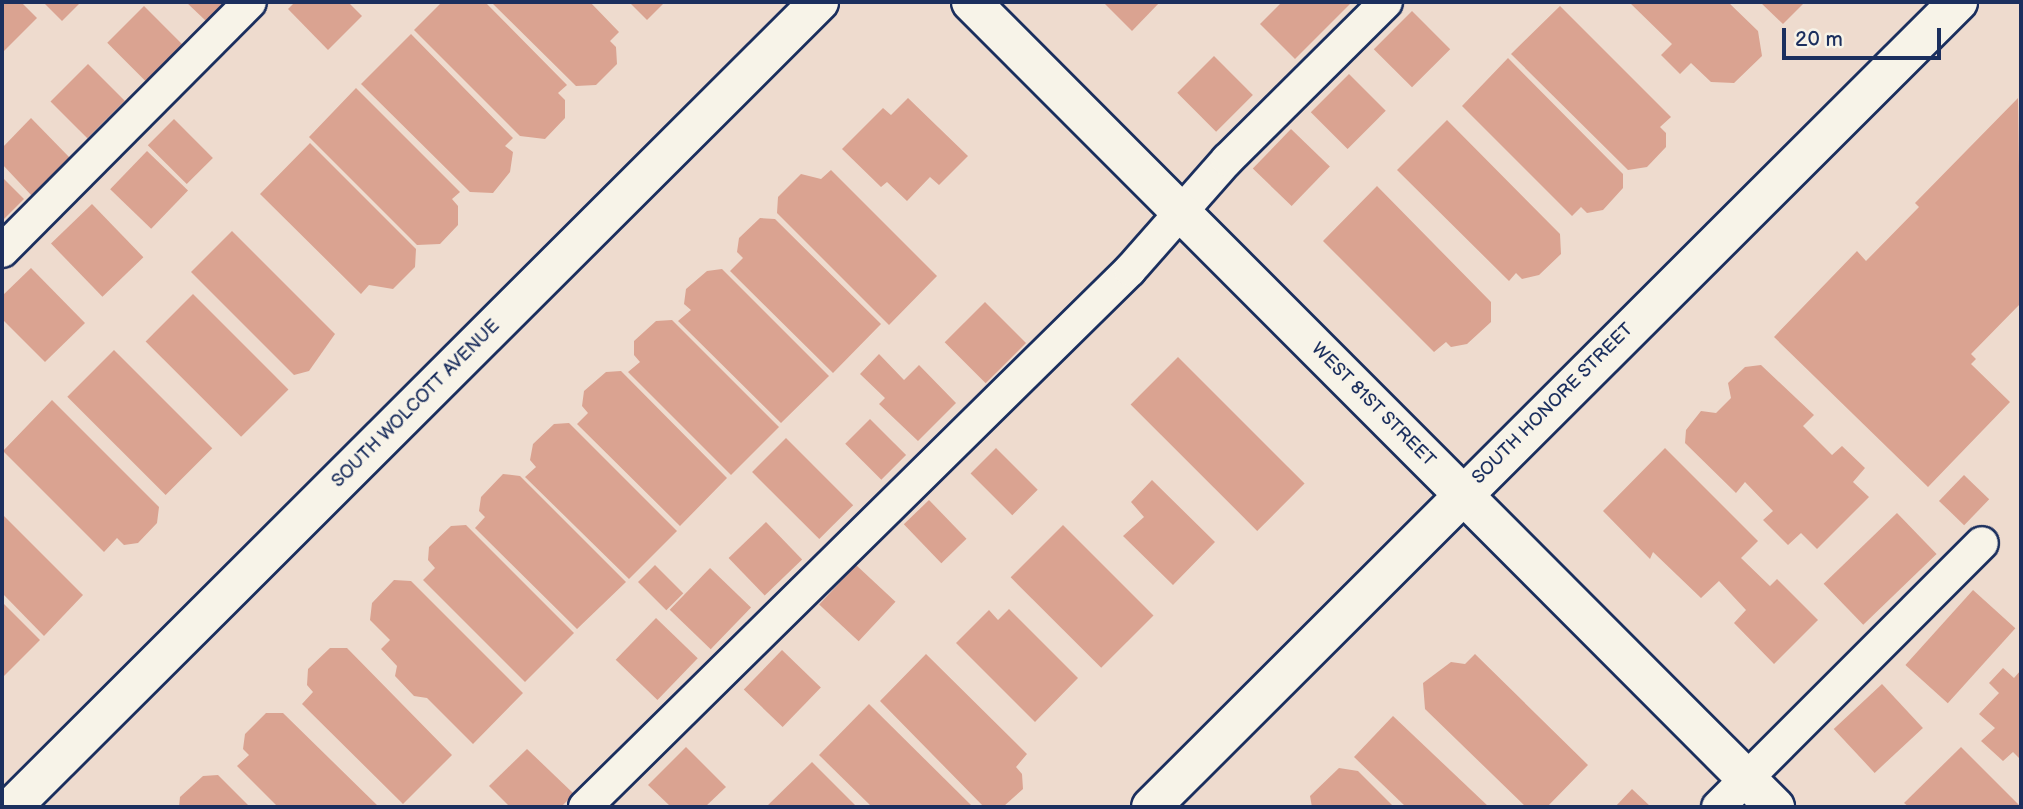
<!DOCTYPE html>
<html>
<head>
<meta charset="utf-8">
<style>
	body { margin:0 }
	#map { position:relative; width:2023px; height:809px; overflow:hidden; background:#eedbce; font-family:"Balsamiq Sans",sans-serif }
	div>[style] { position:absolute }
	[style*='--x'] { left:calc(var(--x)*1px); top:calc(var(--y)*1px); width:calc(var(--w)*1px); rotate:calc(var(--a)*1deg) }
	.building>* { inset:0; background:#daa391; transform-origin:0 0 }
	.roads { filter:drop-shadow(2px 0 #1b2f5e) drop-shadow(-2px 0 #1b2f5e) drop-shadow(0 2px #1b2f5e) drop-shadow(0 -2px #1b2f5e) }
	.lane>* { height:32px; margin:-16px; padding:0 16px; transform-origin:16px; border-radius:16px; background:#f7f3e8 }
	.street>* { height:38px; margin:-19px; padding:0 19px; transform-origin:19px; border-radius:19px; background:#f7f3e8 }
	span { translate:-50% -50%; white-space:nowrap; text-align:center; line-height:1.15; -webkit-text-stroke:6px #f7f3e8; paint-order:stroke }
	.street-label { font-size:18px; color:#1b2f5e }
	.frame { position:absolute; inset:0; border:4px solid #1b2f5e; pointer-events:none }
	.scale { position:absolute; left:1782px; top:28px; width:159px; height:32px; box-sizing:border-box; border:4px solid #1b2f5e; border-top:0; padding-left:9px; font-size:21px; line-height:24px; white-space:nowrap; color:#1b2f5e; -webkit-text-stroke:5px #f7f3e8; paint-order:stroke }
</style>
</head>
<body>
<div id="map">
	<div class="building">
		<i style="clip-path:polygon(2px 2px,21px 2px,37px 18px,2px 53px)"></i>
		<i style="clip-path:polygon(43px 2px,81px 2px,62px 21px)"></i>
		<i style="clip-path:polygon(186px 2px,225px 2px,206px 21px)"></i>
		<i style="clip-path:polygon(295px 2px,348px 2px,362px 16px,328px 50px,288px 9px)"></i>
		<i style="clip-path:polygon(442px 2px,485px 2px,567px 85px,558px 93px,565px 100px,565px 118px,545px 139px,520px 136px,414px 30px)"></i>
		<i style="clip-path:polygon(491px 2px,590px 2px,619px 32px,610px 41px,616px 47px,617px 64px,596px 85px,576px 86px)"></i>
		<i style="clip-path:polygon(629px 2px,665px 2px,647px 20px)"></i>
		<i style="clip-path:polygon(1103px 2px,1160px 2px,1132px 31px)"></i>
		<i style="clip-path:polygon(1282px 2px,1352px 2px,1295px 59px,1260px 24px)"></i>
		<i style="clip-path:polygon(1629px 2px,1728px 2px,1758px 31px,1762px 56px,1734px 83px,1711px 82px,1691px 63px,1680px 74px,1661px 55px,1672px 44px)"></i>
		<i style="clip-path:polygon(1760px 2px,1805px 2px,1783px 24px)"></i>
		<i style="left:144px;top:6px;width:54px;height:52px;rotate:45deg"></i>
		<i style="clip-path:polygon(1560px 6px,1671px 117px,1660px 127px,1666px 133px,1666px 147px,1647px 167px,1628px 170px,1511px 54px)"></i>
		<i style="left:1412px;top:11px;width:54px;height:54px;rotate:45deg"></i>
		<i style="clip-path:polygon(411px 34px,513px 138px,505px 146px,513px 152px,510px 172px,493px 193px,470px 192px,361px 84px)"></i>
		<i style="left:1214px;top:56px;width:55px;height:52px;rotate:45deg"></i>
		<i style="clip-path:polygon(1508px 58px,1623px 174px,1623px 188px,1603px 210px,1587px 213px,1581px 207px,1572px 216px,1462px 106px)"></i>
		<i style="left:88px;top:64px;width:52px;height:53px;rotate:45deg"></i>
		<i style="left:1349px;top:74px;width:52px;height:54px;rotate:45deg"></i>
		<i style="clip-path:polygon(356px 88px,460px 192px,452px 199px,458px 206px,458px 225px,440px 244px,417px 245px,309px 137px)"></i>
		<i style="clip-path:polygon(908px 98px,968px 156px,939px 185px,930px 177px,907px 201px,887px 182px,881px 187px,842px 149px,883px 108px,891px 115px)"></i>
		<i style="clip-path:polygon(2018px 98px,2021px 303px,1971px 354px,1976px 359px,1971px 364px,2010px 402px,1928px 487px,1774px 337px,1857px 251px,1866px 261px,1919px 207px,1915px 203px)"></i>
		<i style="clip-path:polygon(31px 118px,70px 158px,32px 196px,2px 164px,2px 148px)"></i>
		<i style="left:174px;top:119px;width:55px;height:37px;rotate:45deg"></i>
		<i style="clip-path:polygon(1447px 120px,1560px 234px,1561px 254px,1539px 275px,1522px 279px,1516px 273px,1509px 281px,1397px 170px)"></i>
		<i style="left:1291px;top:129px;width:54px;height:55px;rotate:44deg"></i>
		<i style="clip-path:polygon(310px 143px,416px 249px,415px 267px,393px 289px,369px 285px,361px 294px,260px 194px)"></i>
		<i style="left:147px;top:151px;width:57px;height:53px;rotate:44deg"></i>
		<i style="clip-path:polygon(831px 170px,937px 276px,889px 325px,777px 213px,778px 197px,801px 174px,821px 179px)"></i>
		<i style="clip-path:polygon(2px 177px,24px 199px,2px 221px)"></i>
		<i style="clip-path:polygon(1377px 186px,1491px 302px,1491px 322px,1467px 344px,1451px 347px,1446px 342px,1434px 352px,1323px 241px)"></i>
		<i style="left:92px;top:204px;width:74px;height:57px;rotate:46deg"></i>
		<i style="clip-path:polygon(760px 218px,775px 219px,881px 324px,833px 373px,730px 271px,743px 258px,737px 252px,739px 238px)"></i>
		<i style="clip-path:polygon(232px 231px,335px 334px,309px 371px,294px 375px,191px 272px)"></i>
		<i style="clip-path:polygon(31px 268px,85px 323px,45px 362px,2px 319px,2px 296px)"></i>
		<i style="clip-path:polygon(722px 269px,829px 376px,781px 423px,678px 321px,691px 310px,684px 304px,686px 289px,707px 271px)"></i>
		<i style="left:193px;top:294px;width:135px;height:67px;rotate:45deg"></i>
		<i style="left:985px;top:302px;width:58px;height:57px;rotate:45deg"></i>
		<i style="clip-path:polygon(672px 320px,779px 427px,731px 475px,628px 372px,640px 362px,634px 355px,634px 341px,656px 321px)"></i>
		<i style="left:114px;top:350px;width:139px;height:66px;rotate:45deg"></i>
		<i style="clip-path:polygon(879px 354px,904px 380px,919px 365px,956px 403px,918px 441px,879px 404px,885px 398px,860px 374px)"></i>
		<i style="left:1178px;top:357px;width:179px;height:67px;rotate:45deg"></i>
		<i style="clip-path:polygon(1761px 365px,1814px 415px,1803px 426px,1832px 455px,1842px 446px,1865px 468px,1853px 482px,1869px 497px,1817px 549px,1801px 533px,1788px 545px,1763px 520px,1773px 511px,1745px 482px,1736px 493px,1685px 443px,1686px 430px,1701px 411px,1716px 413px,1731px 398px,1728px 383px,1745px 367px)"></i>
		<i style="clip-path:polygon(621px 371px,727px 478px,680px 526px,577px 424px,588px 413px,582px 406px,584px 391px,606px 372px)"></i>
		<i style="clip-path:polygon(52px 400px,159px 507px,157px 523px,138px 543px,124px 545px,117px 538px,104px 552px,3px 451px)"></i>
		<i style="left:870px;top:419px;width:51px;height:35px;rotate:45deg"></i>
		<i style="clip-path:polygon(569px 423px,677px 531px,629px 579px,525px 477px,536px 467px,530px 460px,533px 444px,554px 424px)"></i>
		<i style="left:786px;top:438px;width:95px;height:48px;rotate:45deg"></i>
		<i style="left:996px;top:448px;width:59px;height:36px;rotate:45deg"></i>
		<i style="clip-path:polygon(1665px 448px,1758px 541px,1741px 558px,1770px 586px,1777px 579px,1818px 620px,1774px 664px,1734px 623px,1746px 610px,1719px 581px,1701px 598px,1653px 552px,1650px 559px,1603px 511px)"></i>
		<i style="clip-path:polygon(503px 474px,520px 476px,626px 582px,577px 629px,475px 528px,485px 517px,479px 511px,481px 497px)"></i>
		<i style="left:1964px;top:475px;width:35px;height:36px;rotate:44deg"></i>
		<i style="clip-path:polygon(1152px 480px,1215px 542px,1173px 585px,1123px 536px,1144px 517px,1131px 502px)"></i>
		<i style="left:929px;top:500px;width:54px;height:35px;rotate:46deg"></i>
		<i style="left:1897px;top:513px;width:57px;height:102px;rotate:46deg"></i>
		<i style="clip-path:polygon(2px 514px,83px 595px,44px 636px,2px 593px)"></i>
		<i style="left:766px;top:522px;width:52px;height:52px;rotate:46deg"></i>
		<i style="clip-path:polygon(466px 525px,574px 633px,525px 682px,423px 580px,435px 568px,428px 560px,429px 547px,451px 526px)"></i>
		<i style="left:1063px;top:525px;width:128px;height:74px;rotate:45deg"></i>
		<i style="left:655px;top:565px;width:40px;height:24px;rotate:45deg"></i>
		<i style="left:856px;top:565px;width:54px;height:54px;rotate:43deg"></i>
		<i style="left:710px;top:568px;width:57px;height:58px;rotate:44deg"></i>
		<i style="clip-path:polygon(394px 580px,411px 581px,523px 693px,473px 744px,427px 698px,414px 696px,395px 676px,397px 666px,381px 649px,390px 640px,370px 620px,372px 603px)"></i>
		<i style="left:1973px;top:590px;width:57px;height:101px;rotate:42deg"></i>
		<i style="clip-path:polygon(2px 602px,40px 640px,2px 678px)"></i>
		<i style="clip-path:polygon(1009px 609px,1078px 678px,1035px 722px,956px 643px,989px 610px,998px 620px)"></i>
		<i style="left:656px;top:618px;width:58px;height:58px;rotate:44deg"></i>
		<i style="clip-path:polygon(330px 648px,347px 648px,452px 755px,403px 804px,302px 704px,313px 692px,307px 685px,308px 669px)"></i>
		<i style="left:782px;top:650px;width:54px;height:55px;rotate:44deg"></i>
		<i style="clip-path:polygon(926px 654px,1027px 754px,1016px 767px,1022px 774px,1023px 789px,1004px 806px,984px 807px,880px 701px)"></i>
		<i style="clip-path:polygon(1475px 654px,1588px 765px,1547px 807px,1526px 807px,1425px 709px,1423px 683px,1451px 662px,1465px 664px)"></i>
		<i style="clip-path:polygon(2003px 668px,2014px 678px,2021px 670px,2021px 760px,2013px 752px,2003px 761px,1981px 741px,1995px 728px,1979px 714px,1999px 693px,1989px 683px)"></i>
		<i style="left:1882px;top:684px;width:60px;height:66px;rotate:47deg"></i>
		<i style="clip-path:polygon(869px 704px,973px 807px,872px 807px,819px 755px)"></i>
		<i style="clip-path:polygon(266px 713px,283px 713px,379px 807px,278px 807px,237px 766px,249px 755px,243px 749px,245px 734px)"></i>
		<i style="clip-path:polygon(1393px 716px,1489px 807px,1406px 807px,1354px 757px)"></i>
		<i style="clip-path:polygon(686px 747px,726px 787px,705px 807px,671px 807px,648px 785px)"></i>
		<i style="clip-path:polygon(1961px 747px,2021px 807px,1909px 807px,1904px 803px)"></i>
		<i style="clip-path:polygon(527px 749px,574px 794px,561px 807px,510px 807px,489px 786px)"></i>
		<i style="clip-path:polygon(812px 762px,857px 807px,766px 807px)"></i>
		<i style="clip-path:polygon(1339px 768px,1358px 771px,1394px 807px,1312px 807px,1310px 796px)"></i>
		<i style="clip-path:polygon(218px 775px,250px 807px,179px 807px,180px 797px,203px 776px)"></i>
		<i style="clip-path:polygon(1632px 789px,1651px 807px,1615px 807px)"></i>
	</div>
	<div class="roads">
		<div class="lane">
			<i style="--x:2;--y:251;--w:351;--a:-45.1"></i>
			<i style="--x:585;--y:807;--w:765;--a:-44.58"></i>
			<i style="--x:1130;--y:270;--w:147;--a:-48.6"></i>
			<i style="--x:1227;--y:160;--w:224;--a:-44.8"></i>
			<i style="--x:1718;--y:807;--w:373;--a:-45"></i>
		</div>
		<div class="street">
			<i style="--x:971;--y:2;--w:1138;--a:45.04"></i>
			<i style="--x:12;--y:807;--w:1140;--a:-44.93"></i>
			<i style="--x:1151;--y:807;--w:1140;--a:-44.93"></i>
		</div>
	</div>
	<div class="street-label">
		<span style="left:416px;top:404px;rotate:-45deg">SOUTH WOLCOTT AVENUE</span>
		<span style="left:1553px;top:404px;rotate:-45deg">SOUTH HONORE STREET</span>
		<span style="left:1373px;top:405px;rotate:45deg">WEST 81ST STREET</span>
	</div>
	<div class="frame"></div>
	<div class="scale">20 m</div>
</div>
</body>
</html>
